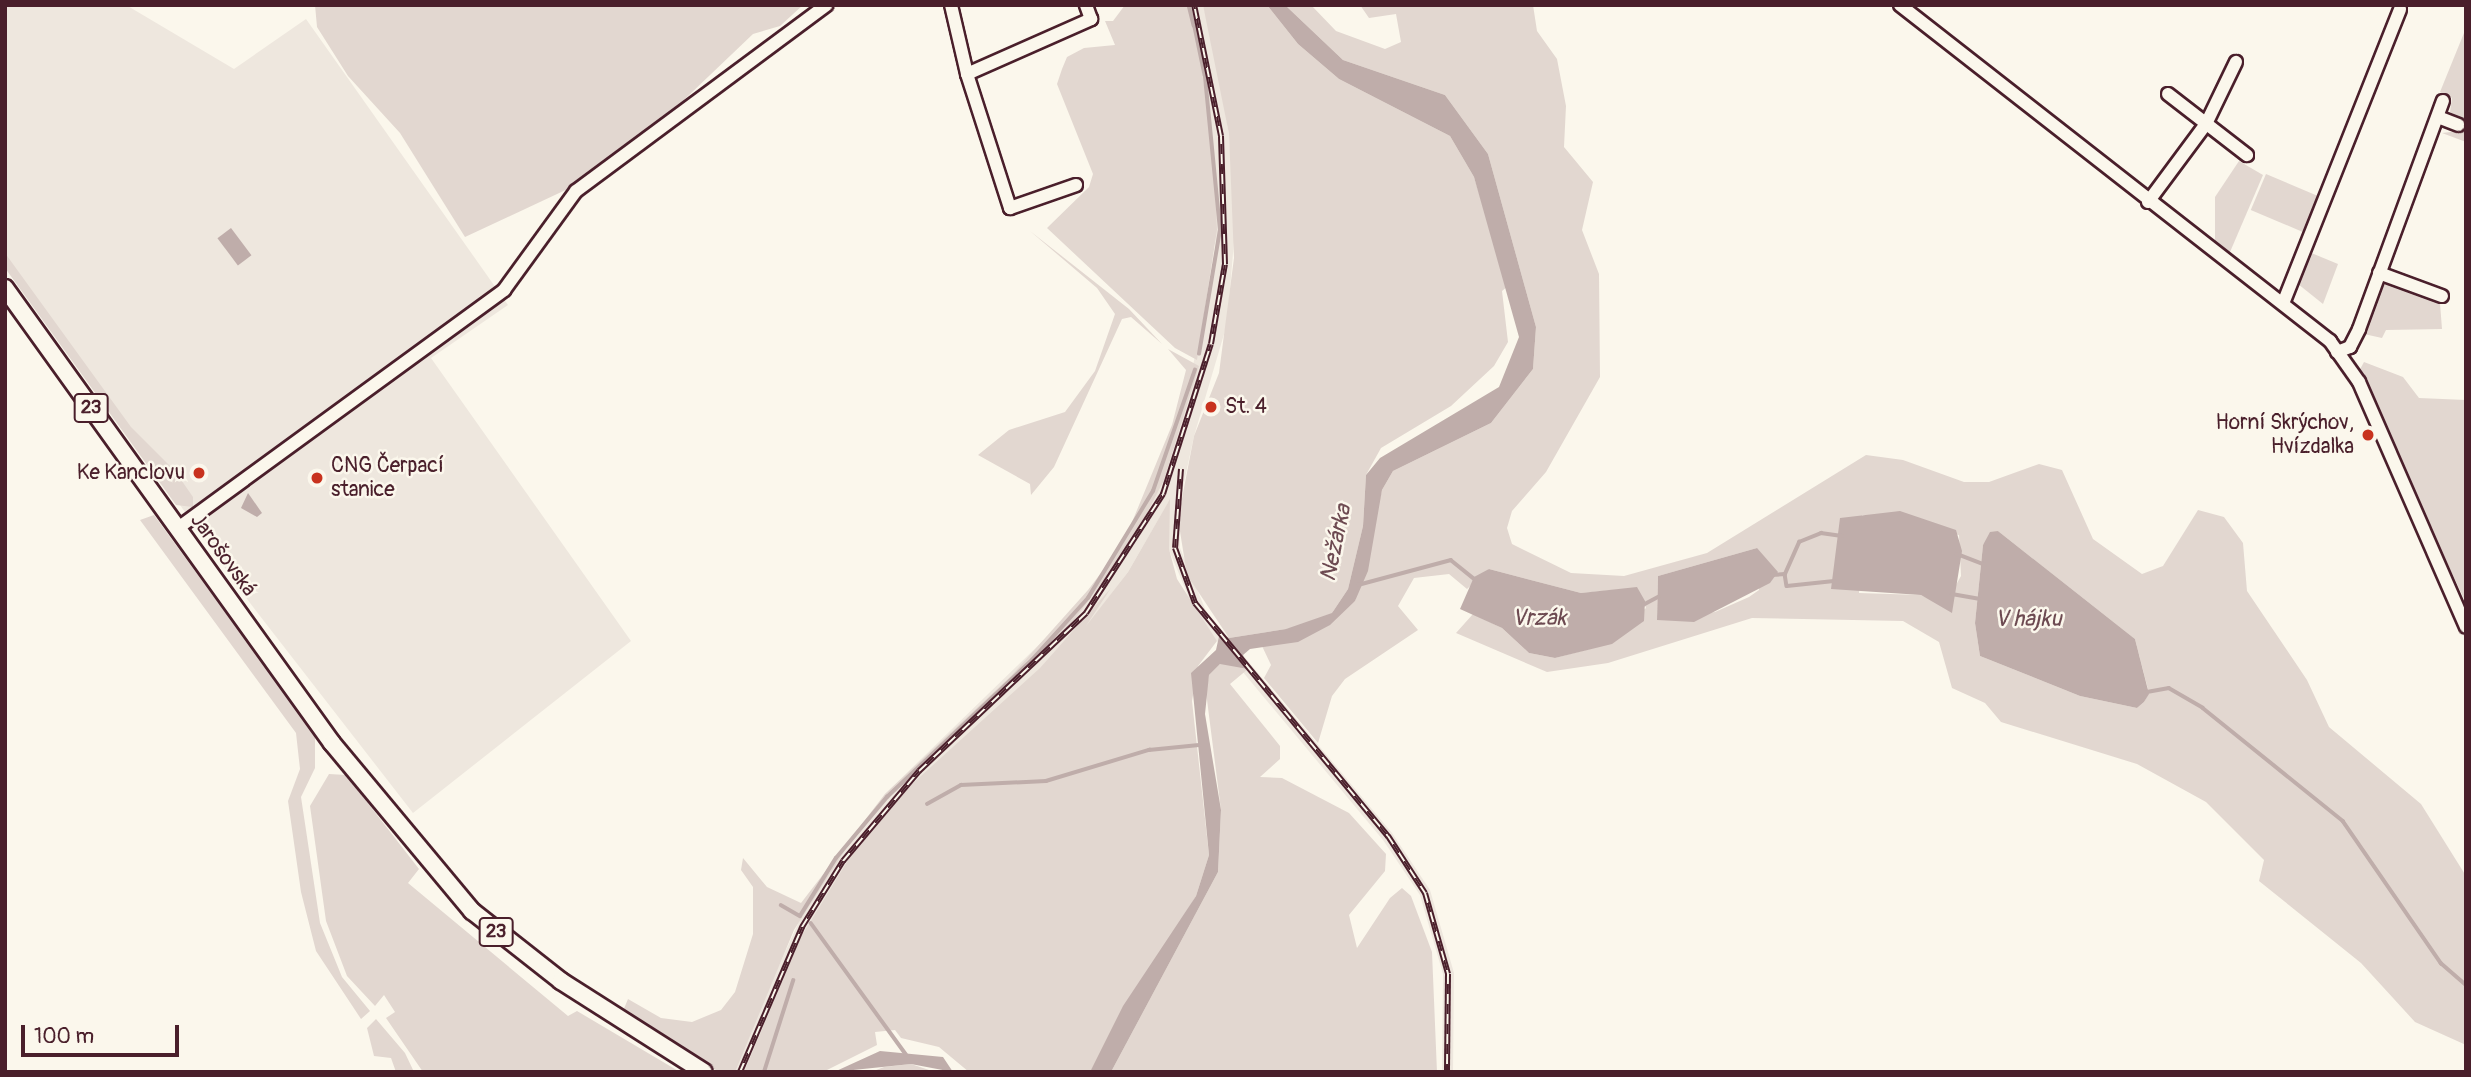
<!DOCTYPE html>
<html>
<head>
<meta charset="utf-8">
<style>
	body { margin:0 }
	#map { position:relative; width:2471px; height:1077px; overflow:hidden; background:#fbf7ec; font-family:Pangolin,sans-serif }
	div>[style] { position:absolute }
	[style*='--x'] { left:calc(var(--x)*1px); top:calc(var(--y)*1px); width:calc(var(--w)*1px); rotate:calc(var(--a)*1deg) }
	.built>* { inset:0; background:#eee7de }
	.green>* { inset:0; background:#e2d7d0; transform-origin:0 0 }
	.water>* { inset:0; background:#bfadaa; transform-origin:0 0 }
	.stream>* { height:3.5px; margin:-1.75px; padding:0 1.75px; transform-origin:1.75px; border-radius:1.75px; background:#bfadaa }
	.roads { filter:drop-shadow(2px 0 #4a1f2b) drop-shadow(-2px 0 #4a1f2b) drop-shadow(0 2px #4a1f2b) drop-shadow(0 -2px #4a1f2b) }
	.minor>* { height:12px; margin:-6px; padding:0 6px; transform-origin:6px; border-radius:6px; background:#fbf7ec }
	.major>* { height:16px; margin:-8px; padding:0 8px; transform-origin:8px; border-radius:8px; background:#fbf7ec }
	.rail>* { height:6px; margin-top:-3px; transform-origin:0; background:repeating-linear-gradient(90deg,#fbf7ec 0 10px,#4a1f2b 0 20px); box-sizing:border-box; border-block:2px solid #4a1f2b }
	.dots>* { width:19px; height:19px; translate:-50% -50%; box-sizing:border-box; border:4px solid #fbf7ec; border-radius:50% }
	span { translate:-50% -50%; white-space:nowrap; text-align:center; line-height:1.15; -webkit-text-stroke:5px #fbf7ec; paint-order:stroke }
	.shield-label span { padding:2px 5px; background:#fbf7ec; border:2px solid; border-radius:5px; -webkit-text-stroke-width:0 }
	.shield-label { font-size:19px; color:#4a1f2b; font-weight:700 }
	.poi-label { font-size:21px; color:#4a1f2b }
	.left { translate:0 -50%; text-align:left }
	.right { translate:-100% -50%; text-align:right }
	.street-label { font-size:21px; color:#4a1f2b }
	.water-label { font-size:23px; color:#6d4a51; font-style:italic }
	.frame { position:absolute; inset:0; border:7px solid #4a1f2b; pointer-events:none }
	.scale { position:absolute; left:21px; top:1025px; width:158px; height:32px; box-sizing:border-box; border:4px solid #4a1f2b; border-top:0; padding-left:9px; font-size:21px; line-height:24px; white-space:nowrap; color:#4a1f2b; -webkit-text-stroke:5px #fbf7ec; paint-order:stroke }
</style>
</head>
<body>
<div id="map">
	<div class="built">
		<i style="clip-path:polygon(5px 5px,126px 5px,234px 69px,306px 19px,508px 305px,431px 358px,631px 641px,413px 813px,250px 603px,5px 260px)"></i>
		<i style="clip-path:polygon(1185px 5px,1203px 5px,1214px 47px,1229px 134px,1235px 230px,1227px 324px,1194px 436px,1180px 501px,1180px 548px,1206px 611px,1392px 833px,1430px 890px,1454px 973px,1453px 1072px,1442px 1072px,1443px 974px,1420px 895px,1383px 840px,1197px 617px,1169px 550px,1168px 503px,1128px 572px,749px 1072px,730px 1072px,814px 889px,885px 794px,1086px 599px,1138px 524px,1184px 405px,1216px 263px,1213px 144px)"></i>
	</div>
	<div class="green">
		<i style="clip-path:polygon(315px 5px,803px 5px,780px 26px,753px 34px,666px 117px,572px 187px,465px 237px,400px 133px,348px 76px,317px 27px)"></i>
		<i style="clip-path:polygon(1125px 5px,1189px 5px,1195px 27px,1213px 144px,1217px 230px,1197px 360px,1175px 348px,1047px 228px,1089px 187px,1093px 174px,1057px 84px,1062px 69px,1067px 57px,1084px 48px,1115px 45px,1105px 21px,1113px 21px)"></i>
		<i style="clip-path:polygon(1203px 5px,1267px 5px,1298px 44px,1339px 79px,1450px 136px,1474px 177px,1508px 286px,1502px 291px,1508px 342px,1494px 366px,1451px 406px,1381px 448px,1366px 475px,1363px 526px,1348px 589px,1332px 613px,1306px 626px,1229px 638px,1187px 575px,1178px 519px,1194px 436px,1219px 373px,1234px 258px,1229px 134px)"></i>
		<i style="clip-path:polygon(evenodd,1285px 5px,1311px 5px,1336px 31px,1385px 49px,1401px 42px,1396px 14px,1369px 18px,1360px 5px,1533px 5px,1537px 31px,1557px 59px,1566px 106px,1564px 147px,1593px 182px,1582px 230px,1599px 274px,1600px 377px,1546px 472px,1512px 511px,1507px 528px,1512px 544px,1571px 573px,1624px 576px,1707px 553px,1866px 455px,1903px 460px,1964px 482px,1989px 482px,2039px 464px,2062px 470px,2093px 539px,2142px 574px,2163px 566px,2198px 510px,2224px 517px,2243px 543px,2247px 591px,2307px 680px,2329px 727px,2421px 804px,2466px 876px,2466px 1045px,2415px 1022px,2361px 963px,2259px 881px,2264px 860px,2206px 802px,2137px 764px,2001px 722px,1985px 703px,1952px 688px,1939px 642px,1903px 621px,1752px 618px,1608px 663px,1547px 672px,1456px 633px,1473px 614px,1502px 628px,1529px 653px,1555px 658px,1597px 647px,1646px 608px,1637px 588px,1581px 593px,1489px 569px,1467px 589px,1449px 574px,1414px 578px,1398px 606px,1418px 630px,1345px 679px,1332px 696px,1318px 743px,1264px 678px,1271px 665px,1262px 646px,1355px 601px,1382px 490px,1393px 471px,1491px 423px,1533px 369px,1536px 327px,1488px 154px,1445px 95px,1343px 60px,1285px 5px,1862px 515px,1959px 535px,1961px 576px,1944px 606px,1921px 595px,1859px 593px,1862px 515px,1285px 5px,1998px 531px,2135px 639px,2149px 693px,2144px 702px,2137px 708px,2080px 696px,1980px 656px,1975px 623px,1983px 545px,1998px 531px,1285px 5px,1757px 548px,1759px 590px,1749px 597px,1715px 612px,1657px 620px,1658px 576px,1757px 548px)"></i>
		<i style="clip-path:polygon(2466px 28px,2466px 142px,2442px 133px,2459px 131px,2463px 120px,2450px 112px,2452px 98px,2440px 92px)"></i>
		<i style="clip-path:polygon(2239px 161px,2263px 175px,2230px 252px,2215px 241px,2215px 197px)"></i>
		<i style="left:2266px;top:174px;width:59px;height:39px;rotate:23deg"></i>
		<i style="clip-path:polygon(1030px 231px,1129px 309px,1162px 344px,1131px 317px,1122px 319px,1054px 467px,1031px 495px,1030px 484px,978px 455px,1009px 430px,1065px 412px,1095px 371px,1115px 314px,1097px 288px)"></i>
		<i style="clip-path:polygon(2309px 252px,2338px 264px,2323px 304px,2298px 284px)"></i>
		<i style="clip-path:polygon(5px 253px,131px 427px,175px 471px,193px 497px,193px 507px,176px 505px,5px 268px)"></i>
		<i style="clip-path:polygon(2388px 283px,2440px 303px,2442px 329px,2386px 330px,2382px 338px,2364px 334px,2380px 287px)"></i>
		<i style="clip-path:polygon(1168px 349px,1199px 366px,1164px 480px,1132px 542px,1071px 624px,914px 769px,847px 847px,794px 930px,735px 1072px,719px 1072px,623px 1011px,628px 999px,661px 1018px,692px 1022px,721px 1010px,735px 992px,753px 934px,753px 887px,741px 870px,743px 858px,767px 887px,801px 903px,885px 794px,1012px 675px,1088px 590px,1123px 544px,1172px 425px,1186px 370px)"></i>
		<i style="clip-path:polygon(2364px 362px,2403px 377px,2419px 398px,2466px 400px,2466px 603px,2358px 373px)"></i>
		<i style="clip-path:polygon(1170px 499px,1169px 549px,1177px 579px,1217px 641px,1198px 666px,1192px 701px,1209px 855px,1196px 896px,1090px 1072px,969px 1072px,939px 1047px,901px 1038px,895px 1030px,875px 1032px,877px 1045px,823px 1072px,744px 1072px,801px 937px,853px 852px,911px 785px,1040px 668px,1111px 588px,1086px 626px,1128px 572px)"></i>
		<i style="clip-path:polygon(154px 515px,315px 735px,315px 768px,301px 797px,320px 923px,342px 977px,370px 1011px,361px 1019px,316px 951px,301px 892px,288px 801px,300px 769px,296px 733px,140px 520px)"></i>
		<i style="clip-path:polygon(1232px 663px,1248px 669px,1230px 684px,1280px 746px,1280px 759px,1260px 777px,1282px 778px,1349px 813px,1386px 854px,1385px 871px,1349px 915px,1357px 948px,1390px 898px,1402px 888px,1411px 896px,1432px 952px,1437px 1072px,1111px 1072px,1218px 872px,1221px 810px,1206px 692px,1209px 675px,1220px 664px)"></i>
		<i style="clip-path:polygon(329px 774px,346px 775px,419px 869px,408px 883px,568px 1016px,577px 1011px,680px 1072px,423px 1072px,386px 1018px,395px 1012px,384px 995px,375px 1006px,347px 976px,326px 921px,310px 806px)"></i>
		<i style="clip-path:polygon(376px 1019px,405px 1053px,414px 1072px,396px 1072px,391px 1058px,374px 1056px,367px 1028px)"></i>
		<i style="clip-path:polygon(911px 1064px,935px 1072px,871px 1072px,884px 1067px)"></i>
	</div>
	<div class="water">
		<i style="clip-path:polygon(1267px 5px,1285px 5px,1343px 60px,1445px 95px,1488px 154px,1536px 327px,1533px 369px,1491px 423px,1393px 471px,1382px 490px,1368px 571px,1355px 601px,1330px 625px,1298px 642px,1250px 649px,1243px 655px,1248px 669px,1220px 664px,1209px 675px,1205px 714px,1221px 810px,1218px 872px,1111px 1072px,1090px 1072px,1123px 1006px,1196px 896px,1209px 855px,1191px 673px,1216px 650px,1220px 632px,1229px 638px,1286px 629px,1332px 613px,1348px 589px,1363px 526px,1366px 475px,1380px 458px,1499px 387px,1519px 337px,1474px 177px,1450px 136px,1339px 79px,1298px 44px)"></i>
		<i style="left:231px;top:228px;width:34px;height:17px;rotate:53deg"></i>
		<i style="clip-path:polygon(248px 493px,262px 513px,257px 517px,241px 508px)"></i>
		<i style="clip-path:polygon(1900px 511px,1956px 530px,1962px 551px,1952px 613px,1921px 595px,1831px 589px,1840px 518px)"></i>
		<i style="clip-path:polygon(1998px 531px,2135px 639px,2149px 694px,2144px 702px,2137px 708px,2080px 696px,1980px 656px,1975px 623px,1983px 545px,1990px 532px)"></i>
		<i style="clip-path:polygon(1757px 548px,1778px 572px,1770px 583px,1694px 622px,1657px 620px,1658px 576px)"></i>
		<i style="clip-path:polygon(1489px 569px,1581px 593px,1637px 587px,1645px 601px,1644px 621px,1612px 644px,1555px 658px,1529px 653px,1502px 628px,1460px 609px,1474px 577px)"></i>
		<i style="clip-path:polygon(880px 1051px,943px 1057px,953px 1072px,911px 1064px,834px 1072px)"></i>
	</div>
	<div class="stream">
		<i style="--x:1189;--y:5;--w:21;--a:76"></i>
		<i style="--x:1195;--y:27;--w:49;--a:78.2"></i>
		<i style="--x:1199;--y:354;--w:126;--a:-80.4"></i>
		<i style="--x:1220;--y:230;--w:155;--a:-95.6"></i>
		<i style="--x:1957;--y:554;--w:30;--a:21"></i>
		<i style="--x:1785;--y:574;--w:35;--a:-66"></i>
		<i style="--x:1799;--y:542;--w:24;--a:-22"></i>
		<i style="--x:1821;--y:533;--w:21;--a:8"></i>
		<i style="--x:1772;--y:575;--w:13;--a:-4"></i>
		<i style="--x:1785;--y:574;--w:12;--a:81"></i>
		<i style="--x:1787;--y:586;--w:47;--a:-6.1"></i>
		<i style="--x:1358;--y:585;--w:96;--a:-15"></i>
		<i style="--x:1451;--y:560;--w:32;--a:39"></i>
		<i style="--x:1952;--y:594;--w:27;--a:10"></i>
		<i style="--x:1643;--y:605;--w:17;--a:-28"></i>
		<i style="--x:2147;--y:692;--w:22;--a:-10"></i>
		<i style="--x:2169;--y:688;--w:39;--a:30"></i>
		<i style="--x:2203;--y:708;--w:180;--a:38.9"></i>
		<i style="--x:2343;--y:821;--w:173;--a:55.4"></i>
		<i style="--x:2441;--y:963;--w:33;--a:41"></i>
		<i style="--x:927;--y:804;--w:39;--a:-29"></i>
		<i style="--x:961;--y:785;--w:85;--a:-2.7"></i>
		<i style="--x:1046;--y:781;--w:108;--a:-16.8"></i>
		<i style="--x:1149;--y:750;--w:50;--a:-5.7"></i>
		<i style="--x:781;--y:905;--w:22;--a:30"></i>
		<i style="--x:800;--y:916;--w:68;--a:-58.2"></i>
		<i style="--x:836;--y:858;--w:80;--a:-50.1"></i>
		<i style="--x:887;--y:797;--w:199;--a:-43.4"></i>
		<i style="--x:1032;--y:660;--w:84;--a:-47.9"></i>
		<i style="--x:1088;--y:598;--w:125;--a:-58.7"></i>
		<i style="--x:1153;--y:491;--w:128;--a:-70.9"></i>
		<i style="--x:811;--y:923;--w:162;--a:54.1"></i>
		<i style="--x:764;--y:1072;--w:96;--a:-72.3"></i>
	</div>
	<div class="roads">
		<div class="minor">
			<i style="--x:951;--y:5;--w:71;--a:76.9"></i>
			<i style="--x:967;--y:74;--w:136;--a:-23.9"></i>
			<i style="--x:1091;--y:19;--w:15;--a:-110"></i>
			<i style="--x:1900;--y:5;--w:546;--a:38"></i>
			<i style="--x:2330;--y:341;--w:50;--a:54.7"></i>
			<i style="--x:2359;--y:382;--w:267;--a:66.4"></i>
			<i style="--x:967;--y:74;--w:141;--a:72.2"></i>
			<i style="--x:1010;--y:208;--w:70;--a:-19.2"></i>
			<i style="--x:2168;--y:94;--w:100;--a:37.7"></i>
			<i style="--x:2438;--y:117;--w:22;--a:21"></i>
			<i style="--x:2148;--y:202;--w:97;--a:-53.4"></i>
			<i style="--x:2206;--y:124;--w:69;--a:-64.2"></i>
			<i style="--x:2379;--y:273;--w:67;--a:20.1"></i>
			<i style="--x:2284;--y:301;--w:314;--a:-68.3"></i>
			<i style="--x:2337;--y:352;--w:14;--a:-21"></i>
			<i style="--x:2350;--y:347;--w:20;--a:-63"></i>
			<i style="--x:2359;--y:329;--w:243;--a:-69.8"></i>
			<i style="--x:178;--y:528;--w:404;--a:-36.1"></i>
			<i style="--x:504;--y:290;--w:122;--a:-54"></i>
			<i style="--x:576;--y:191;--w:312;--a:-36.6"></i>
		</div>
		<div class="major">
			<i style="--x:5;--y:288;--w:560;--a:54.3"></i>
			<i style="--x:332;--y:743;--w:219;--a:50.2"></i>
			<i style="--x:472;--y:911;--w:113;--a:38.2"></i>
			<i style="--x:561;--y:981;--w:169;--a:32.5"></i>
		</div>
	</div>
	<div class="rail">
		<i style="--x:1181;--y:469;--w:79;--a:94.3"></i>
		<i style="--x:1175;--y:548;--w:59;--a:70"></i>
		<i style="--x:1195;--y:603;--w:303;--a:50.4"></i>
		<i style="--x:1388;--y:836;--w:68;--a:57"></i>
		<i style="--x:1425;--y:893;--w:84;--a:74.1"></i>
		<i style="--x:1448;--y:974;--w:98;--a:90.6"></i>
		<i style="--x:740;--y:1072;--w:158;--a:-66.8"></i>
		<i style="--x:802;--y:927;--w:78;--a:-58.2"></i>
		<i style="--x:843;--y:861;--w:118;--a:-49.8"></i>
		<i style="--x:919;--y:771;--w:230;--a:-43.4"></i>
		<i style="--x:1086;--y:613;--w:142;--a:-57.1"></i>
		<i style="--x:1163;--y:494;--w:157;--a:-72.3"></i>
		<i style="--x:1211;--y:344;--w:81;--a:-80.1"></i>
		<i style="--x:1225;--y:264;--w:128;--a:-91.8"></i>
		<i style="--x:1221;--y:136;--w:134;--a:-101.6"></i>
	</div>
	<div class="dots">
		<i style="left:1211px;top:407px;background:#c8321e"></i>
		<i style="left:2368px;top:435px;background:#c8321e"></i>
		<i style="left:199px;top:473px;background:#c8321e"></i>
		<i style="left:317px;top:478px;background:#c8321e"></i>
	</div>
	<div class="shield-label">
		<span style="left:91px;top:408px">23</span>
		<span style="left:496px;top:932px">23</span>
	</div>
	<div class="poi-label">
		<span class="left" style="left:1225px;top:407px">St. 4</span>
		<span class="right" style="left:2354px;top:435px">Horní Skrýchov,<br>Hvízdalka</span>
		<span class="left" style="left:331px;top:478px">CNG Čerpací<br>stanice</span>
		<span class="right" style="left:185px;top:473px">Ke Kanclovu</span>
	</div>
	<div class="street-label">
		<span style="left:223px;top:555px;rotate:54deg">Jarošovská</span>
	</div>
	<div class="water-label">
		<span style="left:1336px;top:543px;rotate:-78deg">Nežárka</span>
		<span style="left:1539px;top:618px">Vrzák</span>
		<span style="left:2028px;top:619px">V hájku</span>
	</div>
	<div class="frame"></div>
	<div class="scale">100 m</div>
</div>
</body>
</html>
